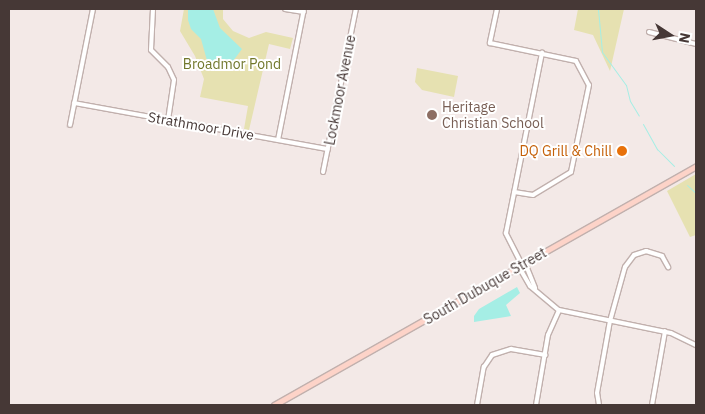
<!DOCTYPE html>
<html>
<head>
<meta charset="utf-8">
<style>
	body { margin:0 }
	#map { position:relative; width:705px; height:414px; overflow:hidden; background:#f3e9e7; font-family:"IBM Plex Sans",sans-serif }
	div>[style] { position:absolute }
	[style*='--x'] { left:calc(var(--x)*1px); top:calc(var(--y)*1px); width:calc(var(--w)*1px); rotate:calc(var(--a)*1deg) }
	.green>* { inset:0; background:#e6e1b1 }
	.water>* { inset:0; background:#a5eee5 }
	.stream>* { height:1px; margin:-0.5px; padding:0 0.5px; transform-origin:0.5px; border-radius:0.5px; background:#a5eee5 }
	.roads { filter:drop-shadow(1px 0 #c1b0ad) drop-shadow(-1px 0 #c1b0ad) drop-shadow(0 1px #c1b0ad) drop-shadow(0 -1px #c1b0ad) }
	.street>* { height:4px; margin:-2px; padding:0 2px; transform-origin:2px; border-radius:2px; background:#fff }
	.secondary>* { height:5px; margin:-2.5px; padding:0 2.5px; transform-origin:2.5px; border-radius:2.5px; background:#fdd3c8 }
	.dots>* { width:14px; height:14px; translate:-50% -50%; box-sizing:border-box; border:2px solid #fff; border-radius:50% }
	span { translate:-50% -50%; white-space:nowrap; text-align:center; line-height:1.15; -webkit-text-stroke:4px #fff; paint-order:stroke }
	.park-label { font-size:14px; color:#71772b }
	.street-label { font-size:14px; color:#463836 }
	.education-label { font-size:14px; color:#785e54 }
	.left { translate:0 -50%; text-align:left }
	.food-label { font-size:14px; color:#c56008 }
	.right { translate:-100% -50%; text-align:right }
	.frame { position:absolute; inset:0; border:10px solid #463836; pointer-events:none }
	.north { position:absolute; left:645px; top:10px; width:50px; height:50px; -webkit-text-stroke:4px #fff; paint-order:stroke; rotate:101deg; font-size:14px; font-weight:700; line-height:20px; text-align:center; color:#463836 }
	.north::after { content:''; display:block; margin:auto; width:18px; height:22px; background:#463836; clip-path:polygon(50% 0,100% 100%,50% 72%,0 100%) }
</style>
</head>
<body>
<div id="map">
	<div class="green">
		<i style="clip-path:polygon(184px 9px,223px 9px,223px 19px,233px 31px,249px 38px,266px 32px,293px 38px,290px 49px,269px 44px,249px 130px,244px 129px,248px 106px,200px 97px,204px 79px,195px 56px,180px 31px)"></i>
		<i style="clip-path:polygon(578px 9px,624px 9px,610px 71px,593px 35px,574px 30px)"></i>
		<i style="clip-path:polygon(417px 68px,458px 76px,454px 97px,422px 90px,415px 82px)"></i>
		<i style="clip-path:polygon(696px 174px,696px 235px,690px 237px,667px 191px)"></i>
	</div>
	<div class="water">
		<i style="clip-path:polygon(188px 9px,213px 9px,220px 28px,242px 49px,233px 61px,222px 66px,208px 64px,201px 39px,191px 29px,188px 20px)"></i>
		<i style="clip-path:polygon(517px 287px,520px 293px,506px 305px,511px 316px,474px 322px,474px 316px,479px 309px)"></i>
	</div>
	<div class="stream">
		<i style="--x:598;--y:9;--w:43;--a:84.7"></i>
		<i style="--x:602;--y:52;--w:41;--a:54"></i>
		<i style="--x:626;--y:85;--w:16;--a:76"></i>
		<i style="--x:630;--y:101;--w:17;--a:59"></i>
		<i style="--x:643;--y:124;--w:29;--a:61"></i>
		<i style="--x:657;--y:149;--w:24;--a:45"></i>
		<i style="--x:687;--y:185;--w:12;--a:42"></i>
	</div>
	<div class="roads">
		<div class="street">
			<i style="--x:153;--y:9;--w:41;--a:92.8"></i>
			<i style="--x:151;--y:50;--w:24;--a:45"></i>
			<i style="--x:168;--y:67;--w:14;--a:65"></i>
			<i style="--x:174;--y:80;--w:40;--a:98.5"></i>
			<i style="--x:285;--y:9;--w:19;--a:9"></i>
			<i style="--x:497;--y:9;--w:35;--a:102"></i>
			<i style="--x:490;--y:43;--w:88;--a:11.8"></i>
			<i style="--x:576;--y:61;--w:27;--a:62"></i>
			<i style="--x:589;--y:85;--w:89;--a:101.7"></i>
			<i style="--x:571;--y:172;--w:44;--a:148.8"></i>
			<i style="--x:533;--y:195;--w:19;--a:-171"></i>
			<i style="--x:649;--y:32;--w:49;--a:14.3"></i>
			<i style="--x:74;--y:103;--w:258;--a:10.3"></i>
			<i style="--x:70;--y:125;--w:118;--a:-78.8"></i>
			<i style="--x:278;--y:140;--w:134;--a:-78.8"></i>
			<i style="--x:323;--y:172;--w:166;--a:-78.6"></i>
			<i style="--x:525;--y:263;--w:27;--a:68"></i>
			<i style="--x:522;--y:265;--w:36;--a:-117"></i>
			<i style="--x:506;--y:233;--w:184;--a:-78.7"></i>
			<i style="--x:519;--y:267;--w:22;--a:60"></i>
			<i style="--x:530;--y:286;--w:38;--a:40"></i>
			<i style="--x:559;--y:310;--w:114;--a:11.6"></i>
			<i style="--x:671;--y:333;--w:28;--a:26"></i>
			<i style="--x:477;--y:405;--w:39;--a:-80"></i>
			<i style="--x:484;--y:367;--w:14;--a:-56"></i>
			<i style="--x:492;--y:355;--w:20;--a:-18"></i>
			<i style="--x:511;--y:349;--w:35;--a:10"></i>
			<i style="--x:536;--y:405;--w:71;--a:-80.3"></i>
			<i style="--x:548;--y:335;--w:27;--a:-66"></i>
			<i style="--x:599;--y:405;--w:12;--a:-99"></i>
			<i style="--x:597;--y:393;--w:73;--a:-79.8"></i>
			<i style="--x:610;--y:321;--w:56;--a:-74.5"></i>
			<i style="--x:625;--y:267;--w:15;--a:-53"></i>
			<i style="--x:634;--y:255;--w:13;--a:-18"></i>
			<i style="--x:646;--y:251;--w:17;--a:17"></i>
			<i style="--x:662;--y:256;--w:13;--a:61"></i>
			<i style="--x:652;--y:405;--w:75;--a:-80"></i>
		</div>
		<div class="secondary">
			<i style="--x:274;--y:405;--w:485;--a:-29.5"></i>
		</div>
	</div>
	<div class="dots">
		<i style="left:432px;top:115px;background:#8d6e63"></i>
		<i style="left:622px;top:151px;background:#e8710a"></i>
	</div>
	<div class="park-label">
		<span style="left:232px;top:64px">Broadmor Pond</span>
	</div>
	<div class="street-label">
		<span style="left:340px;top:90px;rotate:-79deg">Lockmoor Avenue</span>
		<span style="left:201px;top:126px;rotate:10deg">Strathmoor Drive</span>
		<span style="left:485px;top:286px;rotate:-30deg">South Dubuque Street</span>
	</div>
	<div class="education-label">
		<span class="left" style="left:442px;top:115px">Heritage<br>Christian School</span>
	</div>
	<div class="food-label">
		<span class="right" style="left:612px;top:151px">DQ Grill &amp; Chill</span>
	</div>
	<div class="frame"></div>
	<div class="north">N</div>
</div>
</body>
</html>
